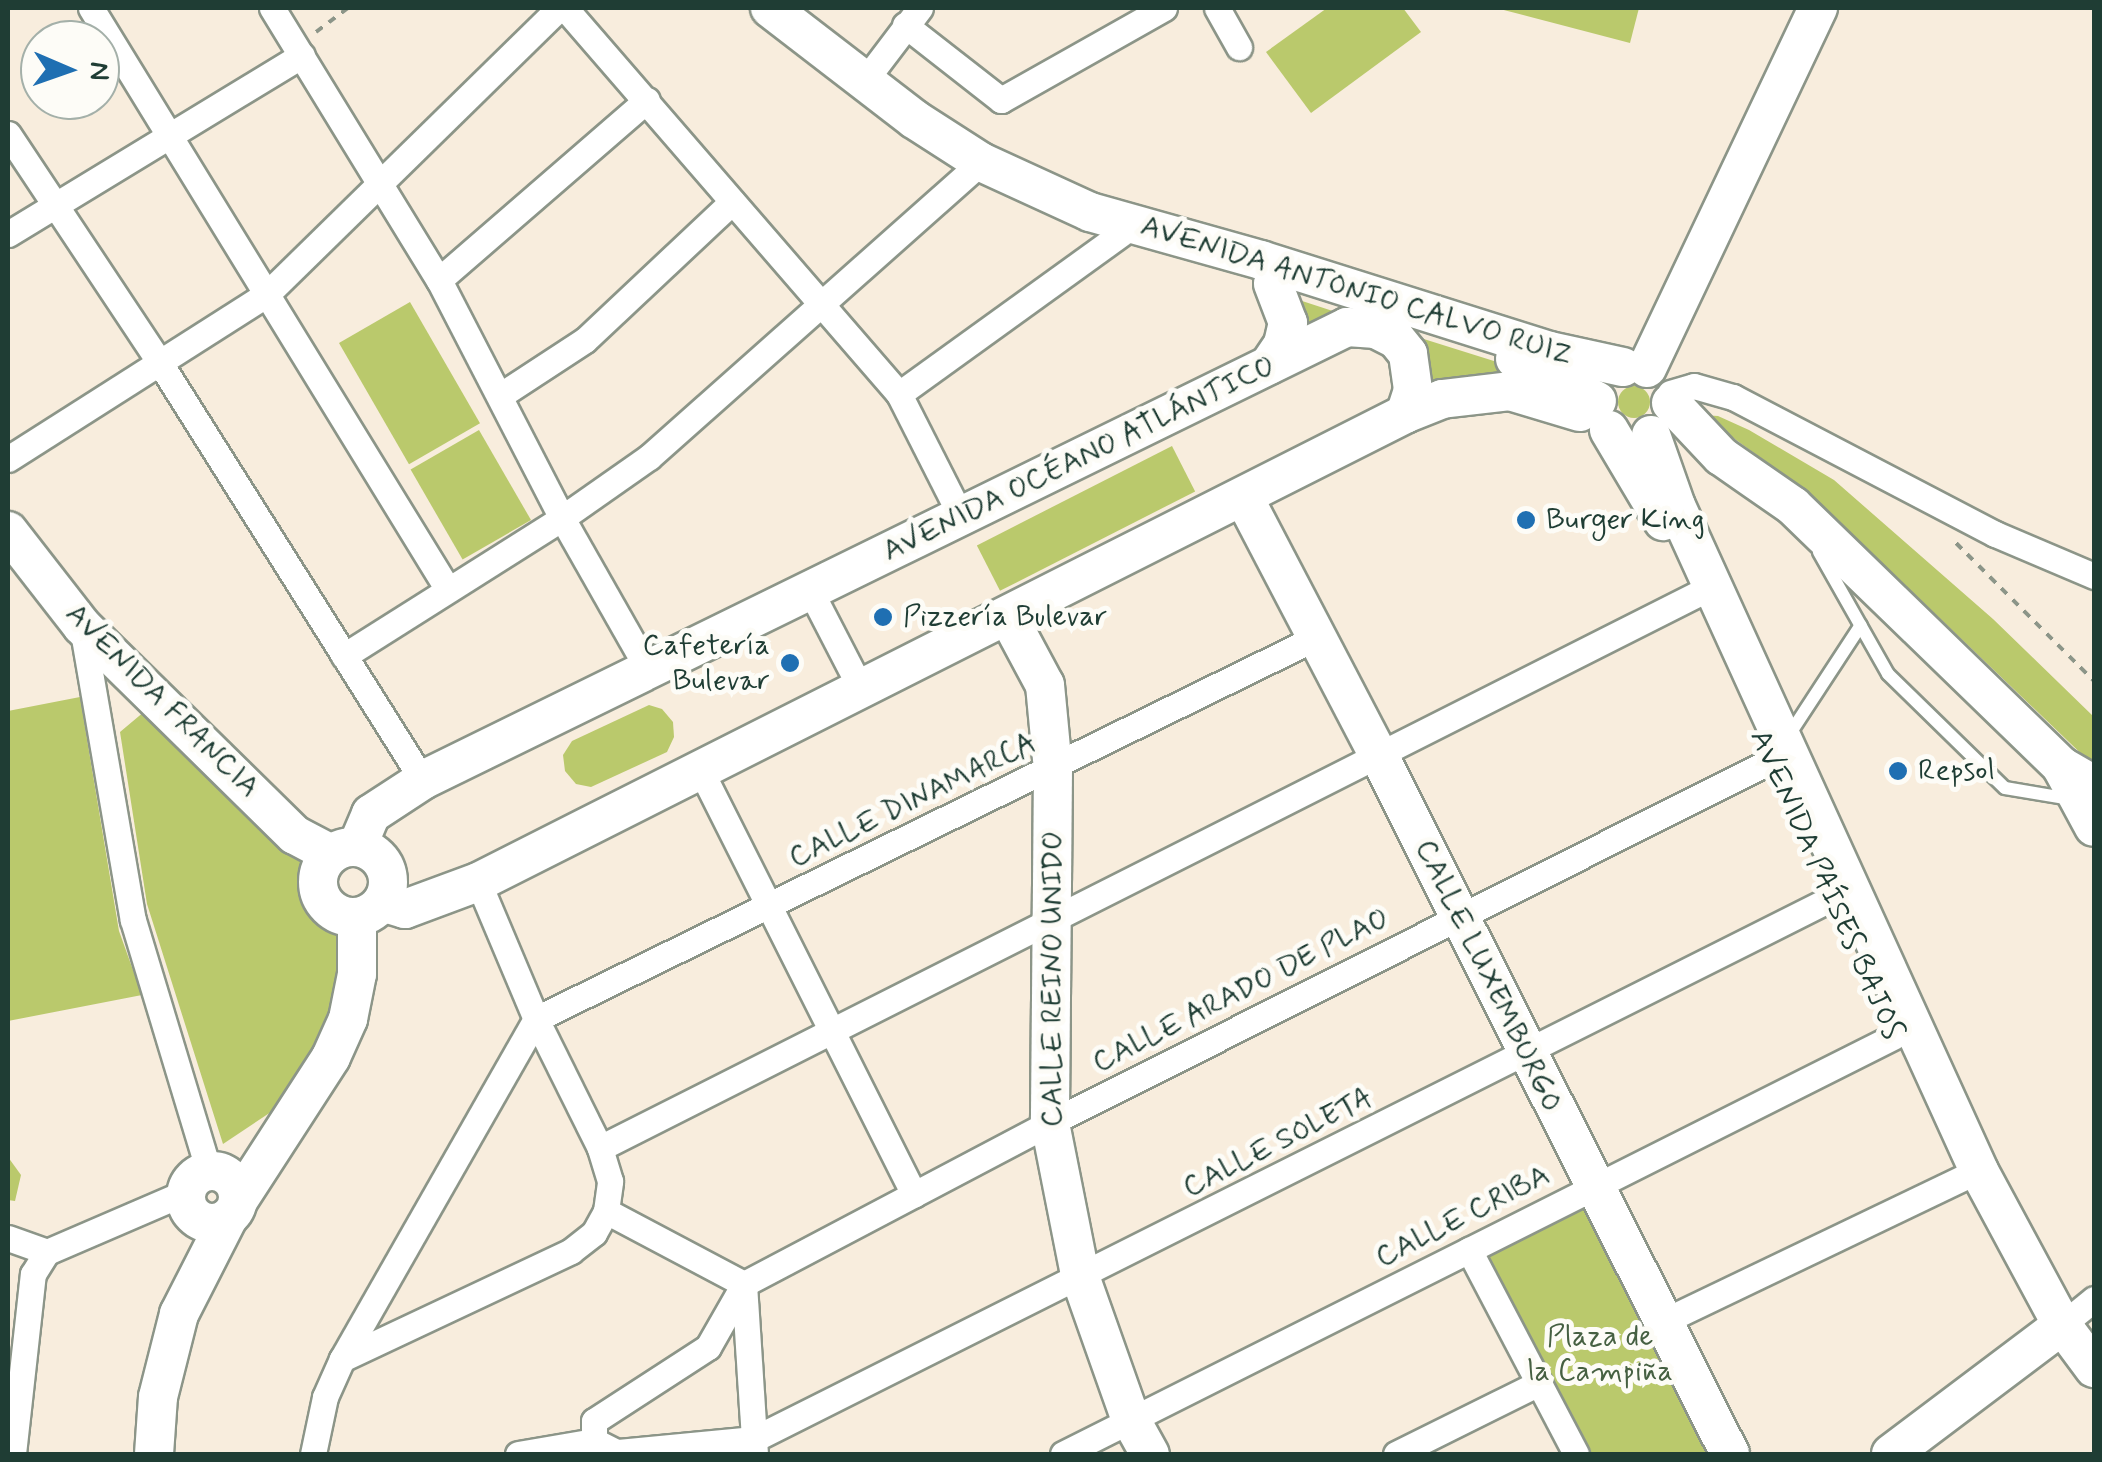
<!DOCTYPE html>
<html>
<head>
<meta charset="utf-8">
<style>
	body { margin:0 }
	#map { position:relative; width:2102px; height:1462px; overflow:hidden; background:#f8eddd; font-family:Mynerve,sans-serif }
	div>[style] { position:absolute }
	[style*='--x'] { left:calc(var(--x)*1px); top:calc(var(--y)*1px); width:calc(var(--w)*1px); rotate:calc(var(--a)*1deg) }
	.green>* { inset:0; background:#bac96c; transform-origin:0 0 }
	.round { border-radius:50% }
	.path>* { height:4px; margin-top:-2px; transform-origin:0; background:repeating-linear-gradient(90deg,#8c9588 0 8px,transparent 0 16px) }
	.roads { filter:drop-shadow(2px 0 #8c9588) drop-shadow(-2px 0 #8c9588) drop-shadow(0 2px #8c9588) drop-shadow(0 -2px #8c9588) }
	.lane>* { height:12px; margin:-6px; padding:0 6px; transform-origin:6px; border-radius:6px; background:#fff }
	.street>* { height:25px; margin:-12.5px; padding:0 12.5px; transform-origin:12.5px; border-radius:12.5px; background:#fff }
	.secondary>* { height:38px; margin:-19px; padding:0 19px; transform-origin:19px; border-radius:19px; background:#fff }
	.secondary>.ring { margin:-19px; padding:0; box-sizing:content-box; background:none; border:38px solid #fff; border-radius:50% }
	.dots>* { width:28px; height:28px; translate:-50% -50%; box-sizing:border-box; border:5px solid #fdfcf7; border-radius:50% }
	span { translate:-50% -50%; white-space:nowrap; text-align:center; line-height:1.15; -webkit-text-stroke:10px #fdfcf7; paint-order:stroke }
	.street-label { font-size:30px; color:#1f3d34 }
	.poi-label { font-size:30px; color:#1f3d34 }
	.left { translate:0 -50%; text-align:left }
	.right { translate:-100% -50%; text-align:right }
	.park-label { font-size:30px; color:#466042 }
	.frame { position:absolute; inset:0; border:10px solid #1f3d34; pointer-events:none }
	.north { position:absolute; left:20px; top:20px; width:100px; height:100px; box-sizing:border-box; background:#fdfcf7; border:2px solid #a4b0a9; border-radius:50%; rotate:92deg; font-size:28px; font-weight:700; line-height:40px; text-align:center; color:#1f3d34 }
	.north::after { content:''; display:block; margin:auto; width:35px; height:45px; background:#1f6fb2; clip-path:polygon(50% 0,100% 100%,50% 72%,0 100%) }
</style>
</head>
<body>
<div id="map">
	<div class="green">
		<i style="clip-path:polygon(1327px 8px,1403px 8px,1421px 32px,1311px 113px,1266px 52px)"></i>
		<i style="clip-path:polygon(1496px 8px,1639px 8px,1630px 43px)"></i>
		<i style="clip-path:polygon(1296px 299px,1345px 315px,1298px 337px)"></i>
		<i style="left:410px;top:302px;width:140px;height:82px;rotate:60deg"></i>
		<i style="clip-path:polygon(1411px 335px,1513px 367px,1559px 389px,1424px 394px)"></i>
		<i class="round" style="left:1618px;top:386px;width:32px;height:32px"></i>
		<i style="clip-path:polygon(1702px 415px,1718px 416px,1749px 430px,1834px 480px,1993px 619px,2094px 717px,2094px 766px,1810px 494px)"></i>
		<i style="left:479px;top:430px;width:104px;height:79px;rotate:60deg"></i>
		<i style="left:1172px;top:446px;width:51px;height:219px;rotate:63deg"></i>
		<i style="clip-path:polygon(80px 697px,119px 931px,142px 995px,8px 1021px,8px 711px)"></i>
		<i style="clip-path:polygon(649px 705px,662px 709px,673px 722px,674px 737px,667px 752px,591px 787px,576px 784px,565px 771px,563px 755px,572px 741px)"></i>
		<i style="clip-path:polygon(145px 711px,306px 864px,313px 908px,349px 938px,327px 1038px,274px 1110px,223px 1144px,147px 904px,120px 732px)"></i>
		<i style="clip-path:polygon(8px 1157px,21px 1175px,15px 1201px,8px 1200px)"></i>
		<i style="clip-path:polygon(1589px 1201px,1718px 1454px,1586px 1454px,1482px 1254px)"></i>
	</div>
	<div class="path">
		<i style="--x:316;--y:32;--w:40;--a:-37"></i>
		<i style="--x:1956;--y:543;--w:195;--a:45"></i>
	</div>
	<div class="roads">
		<div class="lane">
			<i style="--x:1819;--y:552;--w:140;--a:60.5"></i>
			<i style="--x:1888;--y:674;--w:163;--a:44.3"></i>
			<i style="--x:2005;--y:788;--w:67;--a:9.5"></i>
			<i style="--x:1789;--y:735;--w:131;--a:-56.8"></i>
		</div>
		<div class="street">
			<i style="--x:91;--y:8;--w:681;--a:58.46"></i>
			<i style="--x:272;--y:8;--w:319;--a:58.5"></i>
			<i style="--x:439;--y:280;--w:268;--a:62.7"></i>
			<i style="--x:562;--y:518;--w:176;--a:60.4"></i>
			<i style="--x:565;--y:8;--w:510;--a:49.13"></i>
			<i style="--x:899;--y:394;--w:139;--a:63.1"></i>
			<i style="--x:1217;--y:8;--w:45;--a:60.6"></i>
			<i style="--x:905;--y:25;--w:122;--a:38"></i>
			<i style="--x:1001;--y:100;--w:187;--a:-29.4"></i>
			<i style="--x:863;--y:83;--w:94;--a:-52.8"></i>
			<i style="--x:8;--y:134;--w:275;--a:56.4"></i>
			<i style="--x:160;--y:363;--w:493;--a:57.8"></i>
			<i style="--x:8;--y:234;--w:344;--a:-31.3"></i>
			<i style="--x:439;--y:280;--w:275;--a:-40.9"></i>
			<i style="--x:1670;--y:393;--w:25;--a:-16"></i>
			<i style="--x:1694;--y:386;--w:41;--a:15.8"></i>
			<i style="--x:1733;--y:397;--w:296;--a:27.6"></i>
			<i style="--x:1995;--y:534;--w:108;--a:23"></i>
			<i style="--x:899;--y:394;--w:274;--a:-35.8"></i>
			<i style="--x:501;--y:395;--w:100;--a:-33.2"></i>
			<i style="--x:585;--y:340;--w:202;--a:-43.2"></i>
			<i style="--x:8;--y:459;--w:307;--a:-32.5"></i>
			<i style="--x:267;--y:294;--w:409;--a:-44.4"></i>
			<i style="--x:811;--y:592;--w:111;--a:62.7"></i>
			<i style="--x:82;--y:626;--w:298;--a:80.2"></i>
			<i style="--x:133;--y:920;--w:262;--a:73.2"></i>
			<i style="--x:344;--y:656;--w:258;--a:-32.3"></i>
			<i style="--x:562;--y:518;--w:106;--a:-35"></i>
			<i style="--x:649;--y:457;--w:444;--a:-41.6"></i>
			<i style="--x:701;--y:771;--w:474;--a:63.3"></i>
			<i style="--x:600;--y:1148;--w:1231;--a:-26.79"></i>
			<i style="--x:606;--y:1211;--w:156;--a:27.9"></i>
			<i style="--x:8;--y:1238;--w:41;--a:19.7"></i>
			<i style="--x:47;--y:1252;--w:151;--a:-23.3"></i>
			<i style="--x:1469;--y:1250;--w:230;--a:62.3"></i>
			<i style="--x:744;--y:1284;--w:346;--a:-27.8"></i>
			<i style="--x:1050;--y:1123;--w:806;--a:-26.69"></i>
			<i style="--x:744;--y:1284;--w:155;--a:86.3"></i>
			<i style="--x:754;--y:1439;--w:139;--a:174.6"></i>
			<i style="--x:616;--y:1452;--w:25;--a:-153"></i>
			<i style="--x:594;--y:1441;--w:20;--a:-90"></i>
			<i style="--x:594;--y:1421;--w:136;--a:-33"></i>
			<i style="--x:708;--y:1347;--w:73;--a:-60.3"></i>
			<i style="--x:1662;--y:1322;--w:334;--a:-25.6"></i>
			<i style="--x:2062;--y:1325;--w:41;--a:-39.1"></i>
			<i style="--x:342;--y:1359;--w:253;--a:-25.2"></i>
			<i style="--x:571;--y:1251;--w:29;--a:-38"></i>
			<i style="--x:594;--y:1233;--w:25;--a:-61"></i>
			<i style="--x:606;--y:1211;--w:30;--a:-82"></i>
			<i style="--x:610;--y:1181;--w:34;--a:-107"></i>
			<i style="--x:600;--y:1148;--w:144;--a:-116.4"></i>
			<i style="--x:536;--y:1019;--w:869;--a:-26.06"></i>
			<i style="--x:13;--y:1454;--w:181;--a:-83.7"></i>
			<i style="--x:33;--y:1274;--w:26;--a:-58"></i>
			<i style="--x:313;--y:1454;--w:58;--a:-78.1"></i>
			<i style="--x:325;--y:1397;--w:42;--a:-65.9"></i>
			<i style="--x:342;--y:1359;--w:391;--a:-60.3"></i>
			<i style="--x:536;--y:1019;--w:149;--a:-112.9"></i>
			<i style="--x:518;--y:1454;--w:77;--a:-9.7"></i>
			<i style="--x:594;--y:1441;--w:12;--a:81"></i>
			<i style="--x:755;--y:1454;--w:15;--a:-94"></i>
			<i style="--x:754;--y:1439;--w:1202;--a:-26.65"></i>
			<i style="--x:1063;--y:1454;--w:929;--a:-26.68"></i>
			<i style="--x:1396;--y:1454;--w:160;--a:-26.4"></i>
		</div>
		<div class="secondary">
			<i style="--x:770;--y:8;--w:182;--a:37.6"></i>
			<i style="--x:914;--y:119;--w:80;--a:32.7"></i>
			<i style="--x:981;--y:162;--w:120;--a:24.6"></i>
			<i style="--x:1090;--y:212;--w:178;--a:15.7"></i>
			<i style="--x:1261;--y:260;--w:303;--a:17.5"></i>
			<i style="--x:1550;--y:351;--w:75;--a:12.4"></i>
			<i style="--x:1515;--y:359;--w:92;--a:27.1"></i>
			<i style="--x:1269;--y:365;--w:25;--a:-56"></i>
			<i style="--x:1283;--y:344;--w:22;--a:-77"></i>
			<i style="--x:1288;--y:323;--w:42;--a:-111"></i>
			<i style="--x:1647;--y:368;--w:399;--a:-64.6"></i>
			<i style="--x:1671;--y:403;--w:73;--a:46.7"></i>
			<i style="--x:1721;--y:456;--w:88;--a:34.8"></i>
			<i style="--x:1793;--y:506;--w:373;--a:44.1"></i>
			<i style="--x:2061;--y:766;--w:38;--a:30"></i>
			<i style="--x:1405;--y:414;--w:40;--a:-22"></i>
			<i style="--x:1442;--y:399;--w:68;--a:-6.7"></i>
			<i style="--x:1510;--y:391;--w:73;--a:16.7"></i>
			<i style="--x:1609;--y:430;--w:106;--a:59.3"></i>
			<i style="--x:1651;--y:435;--w:75;--a:70.6"></i>
			<i style="--x:1676;--y:506;--w:731;--a:65.5"></i>
			<i style="--x:1979;--y:1171;--w:175;--a:61.7"></i>
			<i style="--x:2062;--y:1325;--w:54;--a:53.3"></i>
			<i style="--x:1244;--y:498;--w:291;--a:62.4"></i>
			<i style="--x:1379;--y:756;--w:781;--a:63.3"></i>
			<i style="--x:8;--y:531;--w:120;--a:52.1"></i>
			<i style="--x:82;--y:626;--w:298;--a:44.5"></i>
			<i style="--x:295;--y:835;--w:41;--a:27.8"></i>
			<i style="--x:1009;--y:618;--w:76;--a:61.8"></i>
			<i style="--x:1045;--y:685;--w:84;--a:84.6"></i>
			<i style="--x:1053;--y:769;--w:354;--a:90.5"></i>
			<i style="--x:1050;--y:1123;--w:159;--a:78.8"></i>
			<i style="--x:1081;--y:1279;--w:150;--a:70.5"></i>
			<i style="--x:1131;--y:1420;--w:39;--a:61"></i>
			<i style="--x:2061;--y:766;--w:69;--a:61.6"></i>
			<i class="ring" style="left:318px;top:847px;width:32px;height:32px"></i>
			<i style="--x:357;--y:847;--w:36;--a:-67"></i>
			<i style="--x:371;--y:814;--w:62;--a:-33.2"></i>
			<i style="--x:423;--y:780;--w:1029;--a:-26.12"></i>
			<i style="--x:1347;--y:327;--w:29;--a:4"></i>
			<i style="--x:1376;--y:329;--w:22;--a:27"></i>
			<i style="--x:1396;--y:339;--w:19;--a:51"></i>
			<i style="--x:1408;--y:354;--w:36;--a:82"></i>
			<i style="--x:1413;--y:390;--w:25;--a:108"></i>
			<i style="--x:1405;--y:414;--w:1038;--a:153.21"></i>
			<i style="--x:478;--y:882;--w:78;--a:159.7"></i>
			<i style="--x:405;--y:909;--w:24;--a:-163"></i>
			<i class="ring" style="left:186px;top:1171px;width:14px;height:14px"></i>
			<i style="--x:238;--y:1201;--w:171;--a:-57.1"></i>
			<i style="--x:331;--y:1057;--w:42;--a:-65.9"></i>
			<i style="--x:348;--y:1019;--w:46;--a:-78.7"></i>
			<i style="--x:357;--y:974;--w:57;--a:-90"></i>
			<i style="--x:154;--y:1454;--w:57;--a:-86"></i>
			<i style="--x:158;--y:1397;--w:86;--a:-75.8"></i>
			<i style="--x:179;--y:1314;--w:108;--a:-63"></i>
			<i style="--x:1891;--y:1454;--w:214;--a:-37"></i>
		</div>
	</div>
	<div class="dots">
		<i style="left:1526px;top:520px;background:#1f6fb2"></i>
		<i style="left:883px;top:617px;background:#1f6fb2"></i>
		<i style="left:790px;top:663px;background:#1f6fb2"></i>
		<i style="left:1898px;top:771px;background:#1f6fb2"></i>
	</div>
	<div class="street-label">
		<span style="left:1356px;top:291px;rotate:17deg">AVENIDA ANTONIO CALVO RUIZ</span>
		<span style="left:1079px;top:459px;rotate:-26deg">AVENIDA OCÉANO ATLÁNTICO</span>
		<span style="left:162px;top:701px;rotate:45deg">AVENIDA FRANCIA</span>
		<span style="left:913px;top:801px;rotate:-26deg">CALLE DINAMARCA</span>
		<span style="left:1826px;top:885px;rotate:66deg">AVENIDA PAÍSES BAJOS</span>
		<span style="left:1488px;top:976px;rotate:64deg">CALLE LUXEMBURGO</span>
		<span style="left:1053px;top:979px;rotate:-90deg">CALLE REINO UNIDO</span>
		<span style="left:1241px;top:991px;rotate:-27deg">CALLE ARADO DE PLAO</span>
		<span style="left:1278px;top:1143px;rotate:-27deg">CALLE SOLETA</span>
		<span style="left:1463px;top:1217px;rotate:-27deg">CALLE CRIBA</span>
	</div>
	<div class="poi-label">
		<span class="left" style="left:1546px;top:520px">Burger King</span>
		<span class="left" style="left:903px;top:617px">Pizzería Bulevar</span>
		<span class="right" style="left:770px;top:663px">Cafetería<br>Bulevar</span>
		<span class="left" style="left:1918px;top:771px">Repsol</span>
	</div>
	<div class="park-label">
		<span style="left:1600px;top:1354px">Plaza de<br>la Campiña</span>
	</div>
	<div class="frame"></div>
	<div class="north">N</div>
</div>
</body>
</html>
